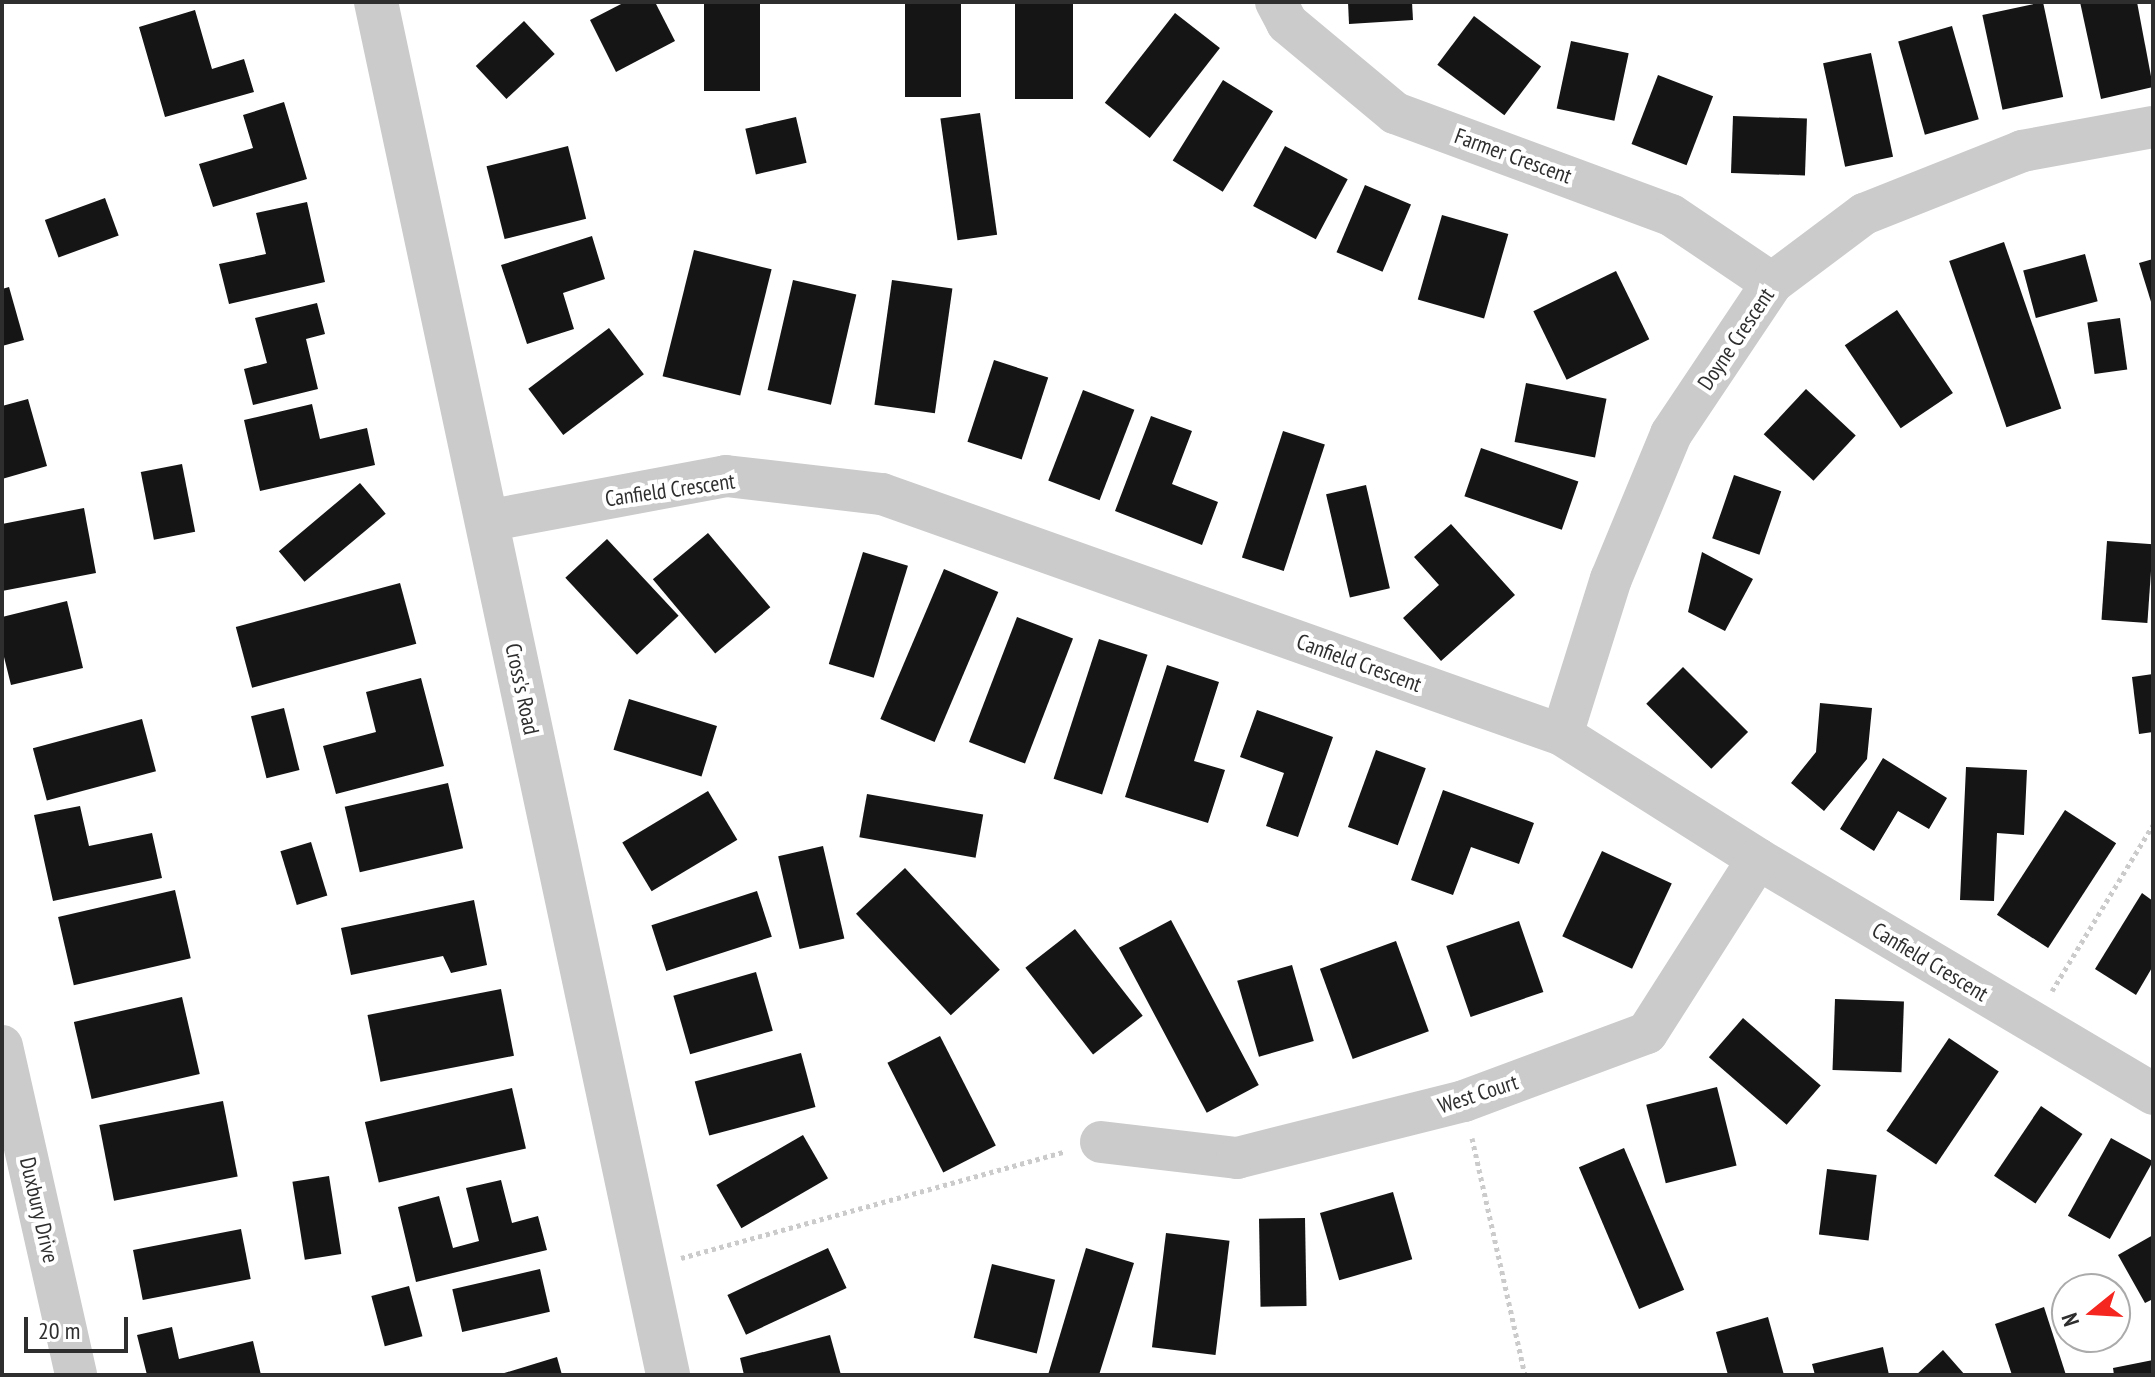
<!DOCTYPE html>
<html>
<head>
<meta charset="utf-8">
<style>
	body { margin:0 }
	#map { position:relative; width:2155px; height:1377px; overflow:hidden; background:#fff; font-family:"PT Sans Narrow",sans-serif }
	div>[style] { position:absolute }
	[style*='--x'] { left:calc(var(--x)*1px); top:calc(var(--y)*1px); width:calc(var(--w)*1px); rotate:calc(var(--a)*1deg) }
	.building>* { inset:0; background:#151515; transform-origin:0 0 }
	.path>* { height:5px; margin-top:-2.5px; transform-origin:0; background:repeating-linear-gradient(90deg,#cbcbcb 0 4px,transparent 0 8px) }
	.minor>* { height:42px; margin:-21px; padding:0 21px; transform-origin:21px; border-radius:21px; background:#cbcbcb }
	.tertiary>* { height:44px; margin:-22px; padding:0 22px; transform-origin:22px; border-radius:22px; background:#cbcbcb }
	span { translate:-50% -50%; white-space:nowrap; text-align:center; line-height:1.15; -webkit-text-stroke:8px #fff; paint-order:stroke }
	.street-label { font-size:22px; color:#2e2e2e }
	.frame { position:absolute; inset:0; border:4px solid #2e2e2e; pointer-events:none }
	.north { position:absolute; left:2051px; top:1273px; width:80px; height:80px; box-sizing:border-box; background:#fff; border:2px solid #ababab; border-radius:50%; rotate:252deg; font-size:22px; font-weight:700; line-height:32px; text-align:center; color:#2e2e2e }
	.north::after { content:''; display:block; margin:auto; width:28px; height:36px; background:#f5261f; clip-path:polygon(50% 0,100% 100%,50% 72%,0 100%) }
	.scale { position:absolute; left:24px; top:1317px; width:104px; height:36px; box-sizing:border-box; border:4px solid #2e2e2e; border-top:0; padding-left:10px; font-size:24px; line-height:28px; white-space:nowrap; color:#2e2e2e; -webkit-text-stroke:6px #fff; paint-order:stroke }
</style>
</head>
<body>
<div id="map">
	<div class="building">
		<i style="clip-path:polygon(625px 2px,655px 2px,675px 41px,616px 72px,590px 20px)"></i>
		<i style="left:704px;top:2px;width:56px;height:89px"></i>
		<i style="left:905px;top:2px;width:56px;height:95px"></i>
		<i style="left:1015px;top:2px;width:58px;height:97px"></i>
		<i style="clip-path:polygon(1348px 2px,1412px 2px,1413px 20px,1349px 24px)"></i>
		<i style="left:2043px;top:2px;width:97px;height:62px;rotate:78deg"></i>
		<i style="clip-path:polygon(2080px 2px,2137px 2px,2153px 87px,2101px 99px)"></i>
		<i style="clip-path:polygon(195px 10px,212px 69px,244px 59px,254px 92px,165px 117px,139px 27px)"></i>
		<i style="left:1175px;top:13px;width:57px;height:114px;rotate:38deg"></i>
		<i style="left:1474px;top:16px;width:84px;height:61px;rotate:37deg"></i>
		<i style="left:524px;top:21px;width:45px;height:66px;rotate:47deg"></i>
		<i style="left:1952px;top:26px;width:97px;height:56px;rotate:74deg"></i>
		<i style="left:1571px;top:41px;width:59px;height:69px;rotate:12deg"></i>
		<i style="left:1871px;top:53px;width:106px;height:49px;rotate:78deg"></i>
		<i style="left:1658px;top:75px;width:59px;height:74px;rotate:21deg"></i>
		<i style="left:1223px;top:80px;width:59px;height:95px;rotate:32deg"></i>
		<i style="clip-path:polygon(284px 102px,307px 179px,213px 207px,199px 164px,253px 148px,243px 115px)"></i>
		<i style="left:980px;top:113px;width:123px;height:40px;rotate:82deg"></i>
		<i style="left:1733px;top:116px;width:74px;height:57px;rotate:2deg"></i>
		<i style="left:796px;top:117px;width:47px;height:52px;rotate:77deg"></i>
		<i style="left:568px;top:146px;width:75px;height:84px;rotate:76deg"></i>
		<i style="left:1285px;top:146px;width:71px;height:68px;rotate:28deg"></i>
		<i style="left:1365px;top:185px;width:50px;height:73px;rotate:23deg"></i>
		<i style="left:105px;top:198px;width:40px;height:64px;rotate:70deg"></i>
		<i style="clip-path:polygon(307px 202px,325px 282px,229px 304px,219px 264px,266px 254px,256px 213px)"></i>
		<i style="left:1442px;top:215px;width:69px;height:88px;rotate:16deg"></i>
		<i style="clip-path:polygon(592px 236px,605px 279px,563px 293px,574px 329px,527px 344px,501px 265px)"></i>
		<i style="left:2004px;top:242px;width:176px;height:58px;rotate:71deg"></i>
		<i style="left:694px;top:250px;width:80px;height:130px;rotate:14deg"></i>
		<i style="left:2085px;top:254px;width:49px;height:64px;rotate:75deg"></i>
		<i style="clip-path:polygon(2153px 259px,2153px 305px,2152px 305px,2139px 263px)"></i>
		<i style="left:1616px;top:271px;width:76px;height:92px;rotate:64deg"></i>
		<i style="left:793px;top:280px;width:65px;height:113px;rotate:13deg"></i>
		<i style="left:892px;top:280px;width:61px;height:126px;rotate:8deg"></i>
		<i style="clip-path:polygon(9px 287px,24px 340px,2px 346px,2px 289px)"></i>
		<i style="clip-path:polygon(317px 303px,325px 334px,306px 339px,318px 389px,253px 405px,244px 369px,267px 363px,255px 318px)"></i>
		<i style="left:1897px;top:310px;width:100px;height:63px;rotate:56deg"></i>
		<i style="left:2120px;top:318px;width:52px;height:33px;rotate:82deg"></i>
		<i style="left:609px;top:328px;width:58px;height:101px;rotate:53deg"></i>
		<i style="left:994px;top:360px;width:57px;height:86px;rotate:18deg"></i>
		<i style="left:1526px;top:383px;width:82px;height:60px;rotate:11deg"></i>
		<i style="left:1806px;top:389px;width:68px;height:62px;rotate:43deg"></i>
		<i style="left:1083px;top:390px;width:55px;height:97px;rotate:21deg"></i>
		<i style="clip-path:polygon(28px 399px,47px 466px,2px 479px,2px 406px)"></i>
		<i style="clip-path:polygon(312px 404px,320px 439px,367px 428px,375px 465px,260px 491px,244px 420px)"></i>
		<i style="clip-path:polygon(1151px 416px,1192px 431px,1172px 484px,1218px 502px,1202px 545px,1115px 511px)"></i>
		<i style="left:1283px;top:431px;width:44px;height:133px;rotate:18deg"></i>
		<i style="left:1481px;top:448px;width:103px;height:51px;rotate:19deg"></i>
		<i style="left:182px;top:464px;width:69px;height:42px;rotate:79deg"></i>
		<i style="left:1734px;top:475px;width:50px;height:67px;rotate:19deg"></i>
		<i style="left:360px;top:483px;width:40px;height:106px;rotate:50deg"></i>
		<i style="left:1366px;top:485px;width:106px;height:41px;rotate:77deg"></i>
		<i style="clip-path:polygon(84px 508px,96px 573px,2px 591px,2px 524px)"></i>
		<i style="clip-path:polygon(1451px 524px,1515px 595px,1441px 661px,1403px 618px,1439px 585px,1414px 557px)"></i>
		<i style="left:708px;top:533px;width:97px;height:72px;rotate:50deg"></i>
		<i style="left:607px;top:539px;width:105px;height:57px;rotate:47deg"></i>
		<i style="left:2107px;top:541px;width:46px;height:79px;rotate:4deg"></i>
		<i style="left:863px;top:552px;width:47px;height:117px;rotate:17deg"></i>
		<i style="clip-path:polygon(1702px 552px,1753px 579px,1725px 631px,1688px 612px)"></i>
		<i style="left:944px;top:569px;width:59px;height:163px;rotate:23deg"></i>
		<i style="left:400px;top:583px;width:63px;height:170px;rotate:75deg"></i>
		<i style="clip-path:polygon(67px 601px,83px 668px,11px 685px,2px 649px,2px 617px)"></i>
		<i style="left:1017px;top:617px;width:60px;height:134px;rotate:21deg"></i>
		<i style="left:1099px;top:639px;width:51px;height:147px;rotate:18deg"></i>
		<i style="clip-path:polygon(1167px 665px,1219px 682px,1194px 761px,1225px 770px,1208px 823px,1125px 797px)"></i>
		<i style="left:1683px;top:667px;width:92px;height:52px;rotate:45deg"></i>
		<i style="clip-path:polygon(2153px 674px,2153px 732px,2139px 734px,2132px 677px)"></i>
		<i style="clip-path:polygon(421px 678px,444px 766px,336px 794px,323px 746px,376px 732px,366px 692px)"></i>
		<i style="left:629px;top:699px;width:92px;height:53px;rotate:17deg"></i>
		<i style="clip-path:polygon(1820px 703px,1872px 708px,1867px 759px,1824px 811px,1791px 783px,1816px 752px)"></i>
		<i style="left:284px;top:708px;width:64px;height:34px;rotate:76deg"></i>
		<i style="clip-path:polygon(1257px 710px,1333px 737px,1298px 837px,1266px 826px,1284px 773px,1240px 757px)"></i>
		<i style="left:142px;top:719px;width:54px;height:113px;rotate:75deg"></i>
		<i style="left:1376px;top:750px;width:53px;height:82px;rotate:20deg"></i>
		<i style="clip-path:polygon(1883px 758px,1947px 798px,1929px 829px,1898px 811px,1874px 851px,1840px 829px)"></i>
		<i style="clip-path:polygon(1966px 767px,2027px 770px,2024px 835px,1997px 833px,1994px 901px,1960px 900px)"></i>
		<i style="left:448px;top:783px;width:67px;height:106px;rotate:77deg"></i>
		<i style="clip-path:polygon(1443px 790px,1534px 823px,1519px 864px,1471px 847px,1453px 895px,1411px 880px)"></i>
		<i style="left:708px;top:791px;width:57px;height:100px;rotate:59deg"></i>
		<i style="left:867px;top:794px;width:118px;height:44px;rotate:10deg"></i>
		<i style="clip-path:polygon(80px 806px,89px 846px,152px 833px,162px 878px,53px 901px,34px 815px)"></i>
		<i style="left:2065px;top:810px;width:61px;height:125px;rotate:33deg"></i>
		<i style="left:311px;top:842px;width:56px;height:32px;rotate:73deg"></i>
		<i style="left:823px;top:846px;width:95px;height:46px;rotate:77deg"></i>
		<i style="left:1602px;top:851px;width:77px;height:94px;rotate:25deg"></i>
		<i style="left:905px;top:868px;width:139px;height:67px;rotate:47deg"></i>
		<i style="left:175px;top:890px;width:70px;height:120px;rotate:77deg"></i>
		<i style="left:757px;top:891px;width:48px;height:111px;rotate:72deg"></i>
		<i style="clip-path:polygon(2142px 893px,2153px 901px,2153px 966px,2136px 995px,2095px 969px)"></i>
		<i style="clip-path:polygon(474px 900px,487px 965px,451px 973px,443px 956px,351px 975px,341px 928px)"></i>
		<i style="left:1171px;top:920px;width:187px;height:59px;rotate:62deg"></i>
		<i style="left:1519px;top:921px;width:75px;height:77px;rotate:71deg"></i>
		<i style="left:1075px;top:929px;width:110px;height:63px;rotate:52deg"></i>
		<i style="left:1396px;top:941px;width:96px;height:81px;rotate:70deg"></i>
		<i style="left:1292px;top:965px;width:79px;height:57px;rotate:74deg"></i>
		<i style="left:756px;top:972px;width:61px;height:86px;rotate:74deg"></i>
		<i style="left:501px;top:989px;width:68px;height:136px;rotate:79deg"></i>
		<i style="left:182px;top:997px;width:79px;height:111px;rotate:77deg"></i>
		<i style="left:1835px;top:999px;width:69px;height:71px;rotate:2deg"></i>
		<i style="left:1743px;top:1018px;width:103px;height:52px;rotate:41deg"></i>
		<i style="left:940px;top:1036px;width:123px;height:59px;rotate:63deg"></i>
		<i style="left:1949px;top:1038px;width:60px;height:112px;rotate:34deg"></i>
		<i style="left:801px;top:1053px;width:56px;height:110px;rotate:75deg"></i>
		<i style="left:1717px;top:1087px;width:81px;height:73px;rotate:76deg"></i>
		<i style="left:512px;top:1088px;width:62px;height:151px;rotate:77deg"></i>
		<i style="left:223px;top:1101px;width:77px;height:126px;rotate:79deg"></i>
		<i style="left:2041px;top:1106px;width:50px;height:84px;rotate:34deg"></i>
		<i style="left:803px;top:1135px;width:50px;height:100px;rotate:60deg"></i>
		<i style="left:2111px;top:1138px;width:48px;height:89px;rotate:29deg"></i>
		<i style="left:1624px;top:1148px;width:154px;height:49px;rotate:67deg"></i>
		<i style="left:1827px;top:1169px;width:50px;height:66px;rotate:7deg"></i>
		<i style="left:329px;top:1176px;width:79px;height:37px;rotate:81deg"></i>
		<i style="clip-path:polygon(501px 1180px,512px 1223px,538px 1216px,547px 1250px,416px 1282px,398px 1207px,439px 1196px,453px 1248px,479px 1241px,466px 1188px)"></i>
		<i style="left:1393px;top:1192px;width:70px;height:76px;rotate:74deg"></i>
		<i style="left:1305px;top:1218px;width:88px;height:46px;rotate:89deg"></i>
		<i style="left:241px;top:1229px;width:51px;height:110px;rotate:79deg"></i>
		<i style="left:1166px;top:1233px;width:64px;height:115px;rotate:7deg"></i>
		<i style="clip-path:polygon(2153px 1235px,2153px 1299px,2145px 1303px,2118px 1255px)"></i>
		<i style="left:828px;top:1248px;width:44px;height:111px;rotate:65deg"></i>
		<i style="clip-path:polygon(1086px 1248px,1134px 1263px,1099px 1375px,1048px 1375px)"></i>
		<i style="left:992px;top:1264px;width:65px;height:76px;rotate:14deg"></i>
		<i style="left:540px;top:1269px;width:44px;height:90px;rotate:77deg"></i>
		<i style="left:409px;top:1286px;width:52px;height:39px;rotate:75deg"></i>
		<i style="clip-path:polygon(2044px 1307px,2066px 1375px,2012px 1375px,1995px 1324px)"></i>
		<i style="clip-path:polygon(1768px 1317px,1784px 1375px,1728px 1375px,1716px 1332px)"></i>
		<i style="clip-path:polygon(172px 1327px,179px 1359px,253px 1341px,261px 1375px,147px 1375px,137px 1335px)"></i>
		<i style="clip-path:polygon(830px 1335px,841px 1375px,744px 1375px,740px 1358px)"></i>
		<i style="clip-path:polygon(1883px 1347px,1889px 1375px,1815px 1375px,1812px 1364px)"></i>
		<i style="clip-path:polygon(1943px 1350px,1965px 1375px,1916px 1375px)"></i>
		<i style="clip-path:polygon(557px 1357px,562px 1375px,501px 1375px,501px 1374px)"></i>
		<i style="clip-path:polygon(2153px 1360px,2153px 1375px,2114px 1375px,2113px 1368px)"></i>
	</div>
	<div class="path">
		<i style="--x:2052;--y:991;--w:194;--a:-58.7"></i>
		<i style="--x:1472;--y:1138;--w:243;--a:77.4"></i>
		<i style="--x:681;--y:1258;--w:397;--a:-15.5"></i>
	</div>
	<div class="minor">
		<i style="--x:1276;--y:2;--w:24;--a:62"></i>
		<i style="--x:1287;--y:23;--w:141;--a:39.8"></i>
		<i style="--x:1395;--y:113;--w:294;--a:20.3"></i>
		<i style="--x:1671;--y:215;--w:122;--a:34"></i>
		<i style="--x:486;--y:521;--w:244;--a:-10.6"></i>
		<i style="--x:726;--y:476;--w:157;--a:6.6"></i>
		<i style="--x:882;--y:494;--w:721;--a:19.51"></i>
		<i style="--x:1562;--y:735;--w:232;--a:32.3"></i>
		<i style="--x:1758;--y:859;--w:460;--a:30.7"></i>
		<i style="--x:1562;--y:735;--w:164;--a:-72.6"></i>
		<i style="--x:1611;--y:579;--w:157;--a:-67.5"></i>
		<i style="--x:1671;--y:434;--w:182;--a:-56.2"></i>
		<i style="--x:1772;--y:283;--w:115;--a:-36.9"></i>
		<i style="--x:1864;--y:214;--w:170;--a:-21.7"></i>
		<i style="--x:2022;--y:151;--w:133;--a:-10.4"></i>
		<i style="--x:2;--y:1046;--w:337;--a:77.3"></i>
		<i style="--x:1101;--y:1142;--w:137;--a:6.7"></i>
		<i style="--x:1237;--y:1158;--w:234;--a:-14.1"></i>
		<i style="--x:1464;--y:1101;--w:195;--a:-20.4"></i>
		<i style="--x:1647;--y:1033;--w:206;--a:-57.5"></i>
	</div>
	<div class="tertiary">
		<i style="--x:376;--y:2;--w:1404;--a:77.99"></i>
	</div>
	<div class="street-label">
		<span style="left:1513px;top:156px;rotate:20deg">Farmer Crescent</span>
		<span style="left:1736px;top:339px;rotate:-56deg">Doyne Crescent</span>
		<span style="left:670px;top:490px;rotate:-8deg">Canfield Crescent</span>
		<span style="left:1359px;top:663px;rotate:20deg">Canfield Crescent</span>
		<span style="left:522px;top:689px;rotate:78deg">Cross's Road</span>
		<span style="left:1930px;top:962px;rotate:31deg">Canfield Crescent</span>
		<span style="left:1478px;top:1094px;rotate:-18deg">West Court</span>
		<span style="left:39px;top:1210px;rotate:77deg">Duxbury Drive</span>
	</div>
	<div class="frame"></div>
	<div class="north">N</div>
	<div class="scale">20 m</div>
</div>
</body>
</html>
